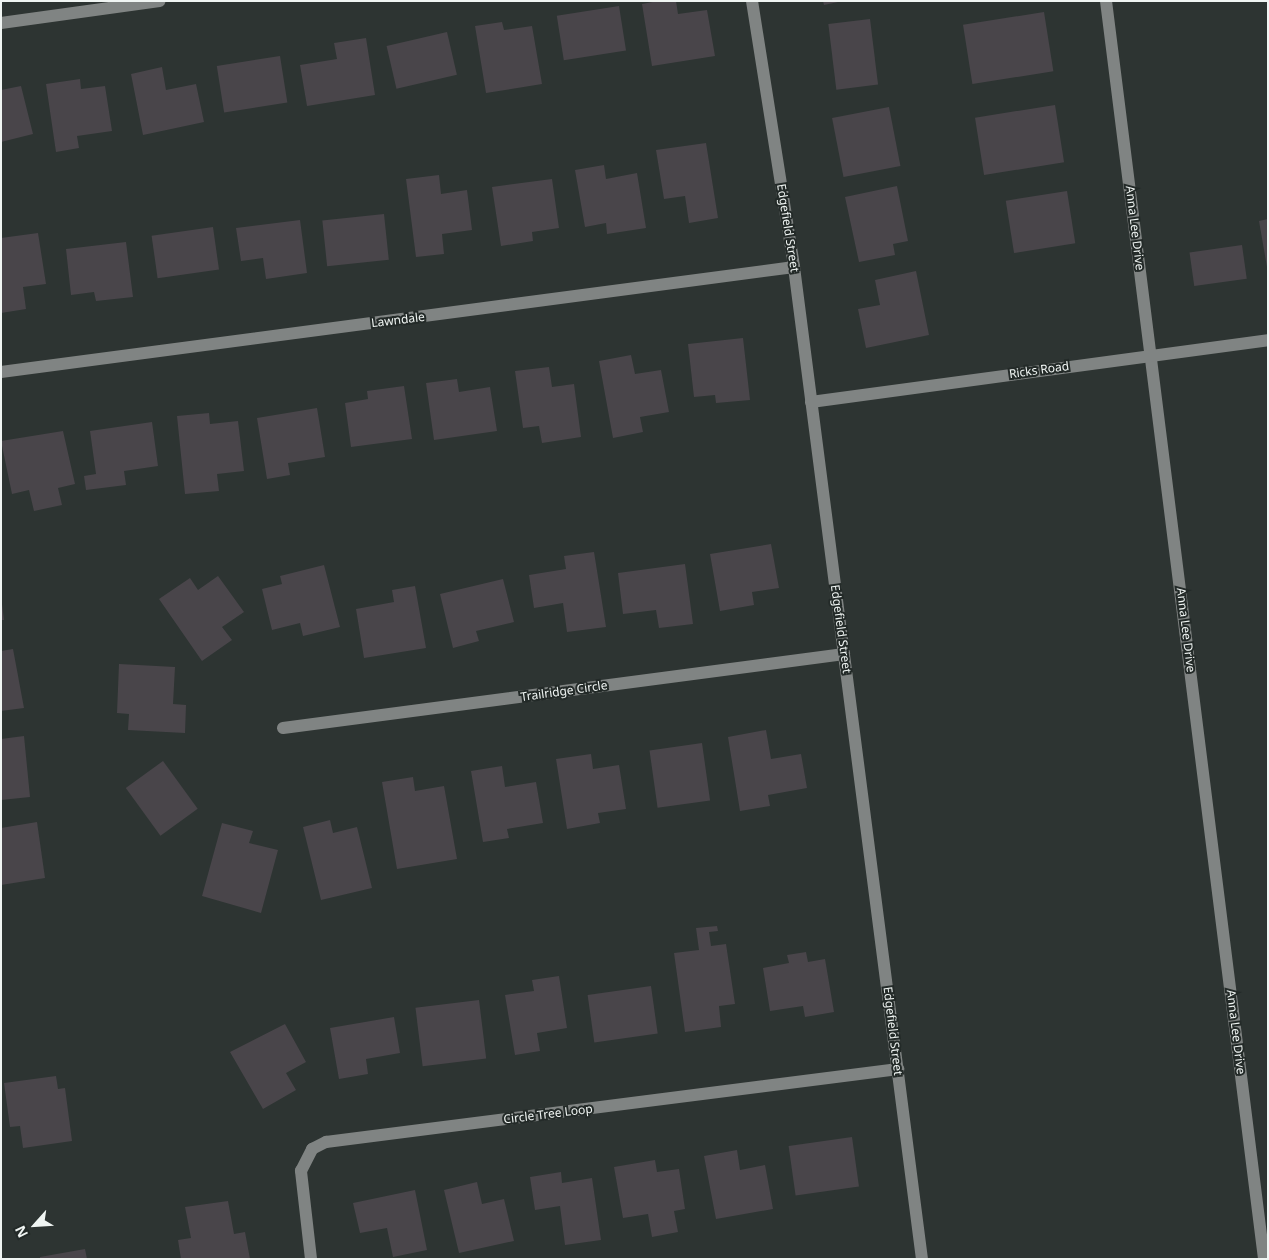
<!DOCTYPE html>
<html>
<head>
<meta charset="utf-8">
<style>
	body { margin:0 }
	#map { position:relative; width:1269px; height:1260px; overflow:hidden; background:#2d3432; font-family:"Noto Sans",sans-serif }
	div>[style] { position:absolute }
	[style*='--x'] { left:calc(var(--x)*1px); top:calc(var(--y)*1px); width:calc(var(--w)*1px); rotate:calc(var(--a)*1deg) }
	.building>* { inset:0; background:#49454a; transform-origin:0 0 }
	.minor>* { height:12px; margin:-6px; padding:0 6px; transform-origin:6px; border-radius:6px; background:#808483 }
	span { translate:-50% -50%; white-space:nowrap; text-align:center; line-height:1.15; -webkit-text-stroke:4px #232a28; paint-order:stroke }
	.street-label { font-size:12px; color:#f0f5f3 }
	.frame { position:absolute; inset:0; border:2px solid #f0f5f3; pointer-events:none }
	.north { position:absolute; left:10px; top:1200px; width:50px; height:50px; -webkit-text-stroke:4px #232a28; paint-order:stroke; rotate:244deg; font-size:14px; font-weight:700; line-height:20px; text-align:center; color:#f0f5f3 }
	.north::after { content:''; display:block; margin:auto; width:18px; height:22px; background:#f0f5f3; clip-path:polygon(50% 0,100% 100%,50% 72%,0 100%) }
</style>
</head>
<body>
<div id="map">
	<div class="building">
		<i style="clip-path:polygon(658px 1px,676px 1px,678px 14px,707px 10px,715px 56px,652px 66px,642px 4px)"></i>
		<i style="clip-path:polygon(823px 1px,838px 1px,838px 2px,824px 5px)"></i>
		<i style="left:619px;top:6px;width:45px;height:63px;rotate:81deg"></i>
		<i style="left:1044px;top:12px;width:60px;height:82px;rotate:81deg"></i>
		<i style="left:870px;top:19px;width:66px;height:42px;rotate:83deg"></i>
		<i style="clip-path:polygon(502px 22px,504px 30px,532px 26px,542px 84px,486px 93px,475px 26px)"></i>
		<i style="left:447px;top:32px;width:44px;height:62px;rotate:77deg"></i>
		<i style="clip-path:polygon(366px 38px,375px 95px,307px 106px,300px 65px,337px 59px,334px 43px)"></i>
		<i style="left:280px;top:56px;width:47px;height:64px;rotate:81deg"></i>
		<i style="clip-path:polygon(162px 67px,166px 90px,196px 84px,204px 122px,143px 135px,131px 74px)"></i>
		<i style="clip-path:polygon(80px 79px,81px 89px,105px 86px,112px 131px,77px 136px,79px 148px,56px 152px,46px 84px)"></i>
		<i style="clip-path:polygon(21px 86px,33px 134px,1px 142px,1px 90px)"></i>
		<i style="left:1055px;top:105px;width:58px;height:81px;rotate:81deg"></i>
		<i style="left:889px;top:107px;width:60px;height:58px;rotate:79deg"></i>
		<i style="clip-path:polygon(706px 143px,718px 218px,689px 223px,685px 196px,664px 199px,656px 150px)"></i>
		<i style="clip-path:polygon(604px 165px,606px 179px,637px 173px,646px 228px,607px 234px,606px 223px,585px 227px,575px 170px)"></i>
		<i style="clip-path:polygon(439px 175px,441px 194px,467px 190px,472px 230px,442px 234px,444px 254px,416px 257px,406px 179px)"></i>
		<i style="clip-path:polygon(552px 179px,559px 228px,532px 232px,533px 241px,501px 246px,492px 187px)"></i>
		<i style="clip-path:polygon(897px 186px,908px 241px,893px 244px,895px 255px,859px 262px,845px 197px)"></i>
		<i style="left:1067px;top:191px;width:53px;height:62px;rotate:81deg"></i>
		<i style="left:384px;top:214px;width:46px;height:62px;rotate:84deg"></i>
		<i style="clip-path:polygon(1268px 219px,1268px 267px,1267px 267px,1259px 221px)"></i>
		<i style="clip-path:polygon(300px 220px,307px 273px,266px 279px,263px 258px,241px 261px,236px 228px)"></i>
		<i style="left:213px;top:227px;width:43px;height:62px;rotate:82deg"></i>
		<i style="clip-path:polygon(38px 233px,46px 284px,23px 287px,26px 309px,1px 313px,1px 238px)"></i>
		<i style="clip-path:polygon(126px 242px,133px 297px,96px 301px,94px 292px,71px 295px,66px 249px)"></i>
		<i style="left:1242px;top:245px;width:34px;height:53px;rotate:82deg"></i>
		<i style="clip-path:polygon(916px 271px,929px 335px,866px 348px,858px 309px,880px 305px,875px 280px)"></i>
		<i style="clip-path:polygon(743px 338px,750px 400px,716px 403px,715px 395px,694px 397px,688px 344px)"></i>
		<i style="clip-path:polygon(631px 355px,635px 374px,661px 370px,669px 412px,640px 417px,643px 432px,613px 438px,599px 361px)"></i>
		<i style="clip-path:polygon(549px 367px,552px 387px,574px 384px,581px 437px,542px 443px,539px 426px,523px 428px,515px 371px)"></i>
		<i style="clip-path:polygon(457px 379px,459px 392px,490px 387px,497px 431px,434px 440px,426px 383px)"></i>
		<i style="clip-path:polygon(404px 386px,412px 439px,351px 447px,345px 403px,368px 399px,367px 391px)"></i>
		<i style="clip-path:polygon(317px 408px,325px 457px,288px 463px,290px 475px,267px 479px,257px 418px)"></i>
		<i style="clip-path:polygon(209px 413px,210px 424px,238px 421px,244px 471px,217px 474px,219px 491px,185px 494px,177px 416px)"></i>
		<i style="clip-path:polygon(152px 422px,158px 466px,124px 471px,126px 485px,86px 490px,84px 476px,96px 474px,90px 431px)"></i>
		<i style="clip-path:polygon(63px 431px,75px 484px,58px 488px,62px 505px,34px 511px,29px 490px,12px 494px,1px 441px)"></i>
		<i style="clip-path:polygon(771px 544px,779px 588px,752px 592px,754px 605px,720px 611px,710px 554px)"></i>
		<i style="clip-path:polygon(594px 552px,606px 627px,567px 632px,563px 603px,534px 608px,529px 575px,566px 569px,564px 556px)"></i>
		<i style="clip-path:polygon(685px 564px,693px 624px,659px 628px,656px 610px,623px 614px,618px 573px)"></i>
		<i style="clip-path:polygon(324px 565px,340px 627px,303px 636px,300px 623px,272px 630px,262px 589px,282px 584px,280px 576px)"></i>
		<i style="clip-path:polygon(218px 576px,244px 612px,222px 627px,232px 640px,202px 661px,159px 599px,190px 578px,198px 590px)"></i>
		<i style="clip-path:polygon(503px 579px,514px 622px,476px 631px,479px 641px,453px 648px,440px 594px)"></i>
		<i style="clip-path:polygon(415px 586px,426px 648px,364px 658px,356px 609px,394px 602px,392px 590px)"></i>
		<i style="clip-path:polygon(2px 604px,4px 620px,1px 620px,1px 605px)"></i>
		<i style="clip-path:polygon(13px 649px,24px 708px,1px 711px,1px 651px)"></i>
		<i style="clip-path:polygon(119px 664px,175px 667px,173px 704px,186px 705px,185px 733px,128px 730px,129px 714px,117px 713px)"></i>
		<i style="clip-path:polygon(766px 730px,771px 759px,801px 754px,807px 788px,768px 795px,770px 806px,740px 811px,728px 737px)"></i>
		<i style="clip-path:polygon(24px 736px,30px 797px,1px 800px,1px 739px)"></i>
		<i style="left:702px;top:743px;width:58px;height:53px;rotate:82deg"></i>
		<i style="clip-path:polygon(591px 754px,593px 769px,619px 765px,626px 809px,598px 813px,600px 823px,567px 829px,556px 759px)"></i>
		<i style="left:163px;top:761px;width:59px;height:46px;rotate:54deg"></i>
		<i style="clip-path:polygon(502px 766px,505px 787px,536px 782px,543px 823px,507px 829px,509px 838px,483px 842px,471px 771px)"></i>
		<i style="clip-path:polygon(413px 777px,415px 791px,444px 786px,457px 859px,397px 869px,382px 782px)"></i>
		<i style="clip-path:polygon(330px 820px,333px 833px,357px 827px,372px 888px,321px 900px,303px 827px)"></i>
		<i style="clip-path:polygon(37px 822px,45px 878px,1px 885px,1px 828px)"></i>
		<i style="clip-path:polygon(222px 823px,253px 831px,249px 843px,278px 850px,261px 913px,202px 896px)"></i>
		<i style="clip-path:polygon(717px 926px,718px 931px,709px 932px,711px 946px,726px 944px,735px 1004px,719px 1006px,721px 1027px,685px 1032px,674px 953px,699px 950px,696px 928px)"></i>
		<i style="clip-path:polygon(806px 952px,808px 962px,825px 959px,834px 1012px,805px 1017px,803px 1006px,770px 1011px,763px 968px,789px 963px,787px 955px)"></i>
		<i style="clip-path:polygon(559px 976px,567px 1028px,537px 1033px,540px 1051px,515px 1055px,505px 995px,534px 991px,532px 980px)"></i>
		<i style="left:651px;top:986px;width:48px;height:64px;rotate:82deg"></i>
		<i style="left:479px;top:1000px;width:59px;height:64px;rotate:83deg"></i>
		<i style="clip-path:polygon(394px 1017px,400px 1053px,366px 1059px,368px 1074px,339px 1079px,330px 1028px)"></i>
		<i style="clip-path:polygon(285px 1024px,306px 1062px,286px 1073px,296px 1090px,263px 1109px,230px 1052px)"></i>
		<i style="clip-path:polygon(56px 1076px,58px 1089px,65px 1088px,72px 1141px,23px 1148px,20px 1126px,10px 1127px,4px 1083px)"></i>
		<i style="left:852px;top:1137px;width:50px;height:64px;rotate:82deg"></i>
		<i style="clip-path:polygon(737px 1150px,740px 1170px,765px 1165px,773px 1209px,716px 1219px,704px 1156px)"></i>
		<i style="clip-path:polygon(655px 1160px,657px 1172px,679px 1169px,685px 1209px,674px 1211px,678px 1232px,652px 1237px,648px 1214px,623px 1218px,614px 1167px)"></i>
		<i style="clip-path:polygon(561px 1172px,562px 1183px,592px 1178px,601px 1240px,565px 1245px,560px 1206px,535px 1210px,530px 1177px)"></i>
		<i style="clip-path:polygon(477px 1182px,482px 1204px,504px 1199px,514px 1241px,459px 1253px,444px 1190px)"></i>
		<i style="clip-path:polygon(415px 1190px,427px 1250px,393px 1257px,387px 1228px,360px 1233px,353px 1203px)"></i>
		<i style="clip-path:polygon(228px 1201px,234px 1234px,245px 1232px,250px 1259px,181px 1259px,178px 1240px,191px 1238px,185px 1207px)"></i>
		<i style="clip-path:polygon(85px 1249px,87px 1259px,40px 1259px,40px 1257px)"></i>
	</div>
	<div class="minor">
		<i style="--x:752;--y:1;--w:269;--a:81"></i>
		<i style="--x:794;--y:267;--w:1000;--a:82.65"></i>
		<i style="--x:1106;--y:1;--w:1268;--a:82.84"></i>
		<i style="--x:1;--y:23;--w:160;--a:-7.9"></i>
		<i style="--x:1;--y:372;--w:800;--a:-7.54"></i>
		<i style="--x:811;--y:402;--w:461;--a:-7.7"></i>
		<i style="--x:283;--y:728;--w:566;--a:-7.51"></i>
		<i style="--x:311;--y:1259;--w:89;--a:-96.5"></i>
		<i style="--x:301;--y:1171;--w:25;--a:-63"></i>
		<i style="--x:312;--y:1149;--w:16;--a:-27"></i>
		<i style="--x:326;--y:1142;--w:577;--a:-7.27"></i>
	</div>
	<div class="street-label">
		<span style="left:788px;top:228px;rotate:81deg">Edgefield Street</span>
		<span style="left:1135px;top:228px;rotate:83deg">Anna Lee Drive</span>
		<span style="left:398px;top:320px;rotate:-7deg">Lawndale</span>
		<span style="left:1039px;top:370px;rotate:-8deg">Ricks Road</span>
		<span style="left:841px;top:629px;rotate:82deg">Edgefield Street</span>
		<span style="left:1186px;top:630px;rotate:83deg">Anna Lee Drive</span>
		<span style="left:564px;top:691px;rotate:-8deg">Trailridge Circle</span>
		<span style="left:893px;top:1031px;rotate:83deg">Edgefield Street</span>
		<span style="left:1236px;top:1032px;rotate:83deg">Anna Lee Drive</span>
		<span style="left:548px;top:1114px;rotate:-7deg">Circle Tree Loop</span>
	</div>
	<div class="frame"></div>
	<div class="north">N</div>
</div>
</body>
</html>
